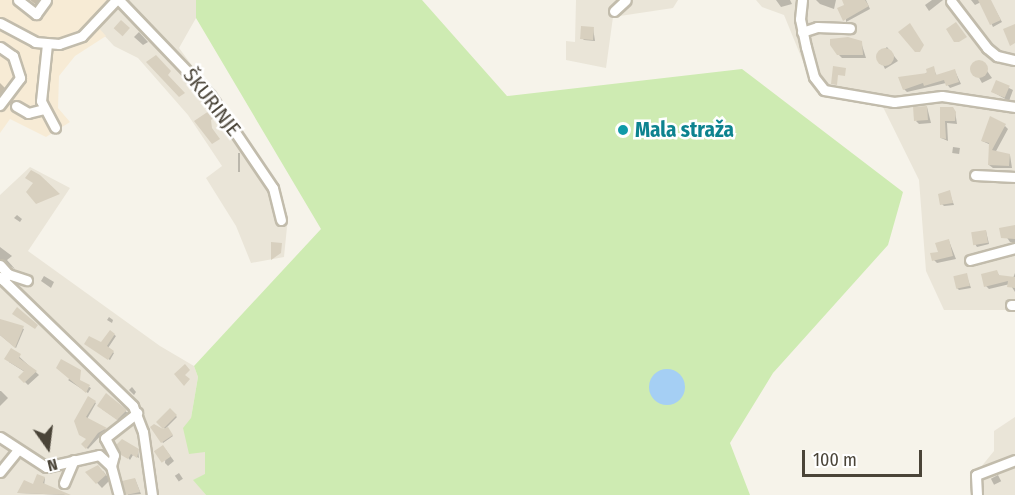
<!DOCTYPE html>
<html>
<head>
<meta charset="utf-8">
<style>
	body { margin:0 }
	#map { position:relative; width:1015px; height:495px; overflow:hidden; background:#f6f3ea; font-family:"Fira Sans Condensed",sans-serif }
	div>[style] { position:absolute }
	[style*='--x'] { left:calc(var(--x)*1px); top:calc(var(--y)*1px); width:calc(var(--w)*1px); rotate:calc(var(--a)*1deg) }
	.residential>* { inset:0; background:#eae5d8 }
	.commercial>* { inset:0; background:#f7ebd5 }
	.green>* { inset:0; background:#ceebb2 }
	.water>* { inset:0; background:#a5cff4 }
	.round { border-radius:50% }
	.shadow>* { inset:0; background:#0003; transform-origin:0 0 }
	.building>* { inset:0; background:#d8d0bf; transform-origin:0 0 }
	.roads { filter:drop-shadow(2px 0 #c2bcac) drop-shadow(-2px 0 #c2bcac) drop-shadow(0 2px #c2bcac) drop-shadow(0 -2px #c2bcac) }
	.minor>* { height:9px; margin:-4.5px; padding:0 4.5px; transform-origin:4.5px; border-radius:4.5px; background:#fff }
	.dots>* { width:16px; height:16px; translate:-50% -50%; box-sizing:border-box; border:3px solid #fff; border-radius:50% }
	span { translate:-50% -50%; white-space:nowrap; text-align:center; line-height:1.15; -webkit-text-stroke:5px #fff; paint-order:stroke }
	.street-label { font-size:21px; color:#4a4438 }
	.culture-label { font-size:21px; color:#0d838f; font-weight:700 }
	.left { translate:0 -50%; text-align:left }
	.north { position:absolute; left:18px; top:417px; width:60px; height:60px; -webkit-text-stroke:4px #fff; paint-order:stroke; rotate:166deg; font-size:16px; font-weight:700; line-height:24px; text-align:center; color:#4a4438 }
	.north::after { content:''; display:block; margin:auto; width:21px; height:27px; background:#4a4438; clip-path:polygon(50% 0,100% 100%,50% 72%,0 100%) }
	.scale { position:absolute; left:802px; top:450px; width:120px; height:27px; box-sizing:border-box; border:3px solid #4a4438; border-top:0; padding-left:8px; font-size:18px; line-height:21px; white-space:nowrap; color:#4a4438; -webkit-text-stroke:4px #fff; paint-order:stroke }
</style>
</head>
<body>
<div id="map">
	<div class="residential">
		<i style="clip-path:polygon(107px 0,196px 0,196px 18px,179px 48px,251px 145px,279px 195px,288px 217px,284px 257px,251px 263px,236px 226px,206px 178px,222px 166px,188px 115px,138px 58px,114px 46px,90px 20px)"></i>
		<i style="clip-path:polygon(576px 0,678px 0,673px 8px,613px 17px,606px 68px,566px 60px,566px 41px,575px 42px)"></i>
		<i style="clip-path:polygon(756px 0,1015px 0,1015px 310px,944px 310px,926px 271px,919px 180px,882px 105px,821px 95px,811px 81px,784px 15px,762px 7px)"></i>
		<i style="clip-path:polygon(30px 167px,70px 188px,28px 251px,160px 346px,194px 366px,198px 377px,191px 418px,205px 451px,205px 475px,194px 480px,206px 495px,0 495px,0 195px)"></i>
		<i style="clip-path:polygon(1015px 417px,1015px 495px,984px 495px,972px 478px,994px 451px,994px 431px)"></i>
	</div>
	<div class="commercial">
		<i style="clip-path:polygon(0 0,107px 0,91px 19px,106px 36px,75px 56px,59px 76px,58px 108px,70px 122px,46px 137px,10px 119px,0 133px)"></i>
	</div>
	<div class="green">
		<i style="clip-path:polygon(196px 0,422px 0,507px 96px,742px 69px,903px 192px,888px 245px,773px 373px,730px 443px,750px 495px,206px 495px,193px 480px,205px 474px,205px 452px,189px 454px,183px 428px,191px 418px,198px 377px,194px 366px,321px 229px,196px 18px)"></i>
	</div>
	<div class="water">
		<i class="round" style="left:649px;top:369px;width:36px;height:36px"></i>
	</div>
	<div class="shadow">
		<i style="clip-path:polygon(30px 0,48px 0,39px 7px)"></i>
		<i style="clip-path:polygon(776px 0,790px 0,792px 4px,781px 7px)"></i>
		<i style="clip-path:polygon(816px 0,836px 0,834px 9px,820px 4px)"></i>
		<i style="clip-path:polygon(850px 0,866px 0,870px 9px,846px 22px,846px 5px)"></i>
		<i style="clip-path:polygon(932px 0,943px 0,929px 11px,925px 5px)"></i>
		<i style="clip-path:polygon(971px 0,990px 0,1002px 22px,993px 27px,981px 2px,975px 5px)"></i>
		<i style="clip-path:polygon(593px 28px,595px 41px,584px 40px,582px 38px)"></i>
		<i style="clip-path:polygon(139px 32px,148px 42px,143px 45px,134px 37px)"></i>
		<i style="clip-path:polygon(861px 42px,866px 58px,842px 58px,838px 54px)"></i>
		<i style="clip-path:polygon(887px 47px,898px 61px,885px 69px,878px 54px)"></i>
		<i style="clip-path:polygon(980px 61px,992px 78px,982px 83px,972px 65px)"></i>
		<i style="clip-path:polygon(933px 68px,937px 76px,955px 71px,961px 84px,950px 88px,946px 83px,907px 92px,904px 89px)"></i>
		<i style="clip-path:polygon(997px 82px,1013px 90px,1009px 101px,993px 92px)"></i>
		<i style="clip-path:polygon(0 83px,5px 88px,0 95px)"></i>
		<i style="clip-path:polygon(927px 107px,931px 123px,919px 124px,916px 121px)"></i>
		<i style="clip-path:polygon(942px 108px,955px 111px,957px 124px,947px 123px,948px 141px,941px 138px)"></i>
		<i style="clip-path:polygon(1005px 126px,1008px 129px,995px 153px,1010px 155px,1012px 168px,993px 168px,989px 165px,991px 145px,982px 141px)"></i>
		<i style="left:953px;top:147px;width:7px;height:6px;rotate:8deg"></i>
		<i style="left:238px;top:153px;width:2px;height:19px"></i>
		<i style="clip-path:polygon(949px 192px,954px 205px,944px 206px,942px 204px)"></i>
		<i style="clip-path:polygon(17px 215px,22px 219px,20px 222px,14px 218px)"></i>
		<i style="clip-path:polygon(1015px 226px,1015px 242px,1010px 242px,1001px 229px)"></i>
		<i style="clip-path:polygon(986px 231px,989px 244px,977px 247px,975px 244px)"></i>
		<i style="clip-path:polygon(949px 241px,956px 259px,937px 263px,934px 260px)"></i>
		<i style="clip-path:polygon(0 247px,12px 256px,7px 260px,15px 269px,0 260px)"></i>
		<i style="clip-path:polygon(997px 272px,1000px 277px,1013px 278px,1015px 273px,1015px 292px,1010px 284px,989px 289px,986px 286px)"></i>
		<i style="clip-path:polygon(966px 274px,971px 288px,959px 290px,957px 288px)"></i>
		<i style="clip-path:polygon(44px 276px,54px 282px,51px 288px,41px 281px)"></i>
		<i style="clip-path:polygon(109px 317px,113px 320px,112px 323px,107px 320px)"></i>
		<i style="clip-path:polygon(0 321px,24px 329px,16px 348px,0 335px)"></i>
		<i style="clip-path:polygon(110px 332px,116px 336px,108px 348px,114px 353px,110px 360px,86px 342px,102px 344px)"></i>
		<i style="clip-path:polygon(12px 350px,39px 375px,28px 385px,20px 377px,25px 372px,9px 362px)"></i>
		<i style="clip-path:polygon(80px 371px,80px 382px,91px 388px,88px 393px,68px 380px)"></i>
		<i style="clip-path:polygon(132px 387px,136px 392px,134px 395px,129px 390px)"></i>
		<i style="clip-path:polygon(1px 391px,8px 398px,0 406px,0 391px)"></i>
		<i style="clip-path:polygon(106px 395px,129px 414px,121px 422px,102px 409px)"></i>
		<i style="clip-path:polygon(89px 398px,96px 403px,87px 419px,106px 430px,88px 449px,83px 444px,88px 439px,82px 435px)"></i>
		<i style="clip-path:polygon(170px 410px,177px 417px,166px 428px,173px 436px,163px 443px,152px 427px,169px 433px,158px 422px)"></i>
		<i style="clip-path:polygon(118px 445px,138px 450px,139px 458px,133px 455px,130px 460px)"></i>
		<i style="clip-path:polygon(166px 450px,174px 461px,168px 466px,165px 463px)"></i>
		<i style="clip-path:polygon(103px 471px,110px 480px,102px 488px,87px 472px)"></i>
		<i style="left:179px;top:473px;width:7px;height:5px;rotate:56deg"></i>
		<i style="left:998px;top:475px;width:7px;height:8px;rotate:63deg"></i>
		<i style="clip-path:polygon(45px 478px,44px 486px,66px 495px,19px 493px)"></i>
		<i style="clip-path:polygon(135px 479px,141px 494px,128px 495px,124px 482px)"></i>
	</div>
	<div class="building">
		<i style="clip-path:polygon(842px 0,865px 0,869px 6px,843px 21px,837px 8px,844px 5px)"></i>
		<i style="clip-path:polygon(978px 0,991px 0,1001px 20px,990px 25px)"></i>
		<i style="left:121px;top:20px;width:12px;height:11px;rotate:42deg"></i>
		<i style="clip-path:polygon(956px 22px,967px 37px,959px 42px,954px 42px,946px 29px)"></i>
		<i style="clip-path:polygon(910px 23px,924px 45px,920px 52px,915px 52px,898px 32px)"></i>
		<i style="clip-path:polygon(1015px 24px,1015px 43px,1010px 46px,1003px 29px)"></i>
		<i style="left:581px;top:26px;width:13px;height:13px;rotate:4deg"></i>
		<i style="clip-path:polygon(848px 37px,862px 41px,863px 55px,837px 55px,830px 45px,830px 39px)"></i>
		<i class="round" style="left:876px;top:48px;width:18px;height:18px"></i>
		<i style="clip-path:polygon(156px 55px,171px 71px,168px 75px,185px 93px,179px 97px,146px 62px)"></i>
		<i class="round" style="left:970px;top:60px;width:18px;height:18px"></i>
		<i style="clip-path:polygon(833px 66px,846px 68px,845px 76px,838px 75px,837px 85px,831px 84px)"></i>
		<i style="clip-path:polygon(934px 66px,936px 75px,955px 69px,959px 82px,946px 86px,944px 80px,924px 86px,923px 83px,903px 90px,898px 77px,927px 73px,926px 69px)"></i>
		<i style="left:996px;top:80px;width:15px;height:13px;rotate:23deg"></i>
		<i style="left:927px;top:106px;width:14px;height:14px;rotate:86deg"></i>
		<i style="clip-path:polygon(940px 107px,953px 107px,956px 112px,955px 121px,945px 121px,946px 139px,940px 138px)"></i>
		<i style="clip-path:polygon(212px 109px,216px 116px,211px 120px,212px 128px,220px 139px,212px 144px,194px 121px)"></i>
		<i style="clip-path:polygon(990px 116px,1006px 124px,992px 150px,1010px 154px,1009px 166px,988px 165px,989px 143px,981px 141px)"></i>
		<i style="clip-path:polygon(31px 170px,40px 175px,60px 194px,36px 204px,26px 192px,33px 183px,25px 178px)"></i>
		<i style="clip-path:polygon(950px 190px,953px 203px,940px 205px,938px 194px)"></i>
		<i style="clip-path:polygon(1015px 225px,1015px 239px,1001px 238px,999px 228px)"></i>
		<i style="left:986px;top:230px;width:13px;height:15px;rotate:81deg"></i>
		<i style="clip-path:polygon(949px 239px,953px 256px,932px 261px,930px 253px,938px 252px,935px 243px)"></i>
		<i style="clip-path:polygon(271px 242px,282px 243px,281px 253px,271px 260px)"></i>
		<i style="clip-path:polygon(997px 270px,999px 275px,1015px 277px,1015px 288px,1007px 287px,1008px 281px,984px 287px,981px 274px)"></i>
		<i style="left:967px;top:273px;width:13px;height:14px;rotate:77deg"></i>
		<i style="clip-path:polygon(17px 307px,38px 325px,35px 329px,12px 314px)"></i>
		<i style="clip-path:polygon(0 319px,24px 326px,15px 348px,0 335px)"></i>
		<i style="clip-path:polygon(110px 330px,115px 334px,107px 346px,114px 351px,108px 360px,84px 344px,89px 336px,101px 342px)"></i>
		<i style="clip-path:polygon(11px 348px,21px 354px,19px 358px,37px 371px,24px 383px,18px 377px,24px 371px,4px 359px)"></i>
		<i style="clip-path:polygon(61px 359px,81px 370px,80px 380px,90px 385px,86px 393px,56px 368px)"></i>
		<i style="clip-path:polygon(185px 364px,190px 370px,185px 375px,190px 379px,184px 386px,174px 374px)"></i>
		<i style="clip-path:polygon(106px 393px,127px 410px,117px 420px,97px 406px)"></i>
		<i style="clip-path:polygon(88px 396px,96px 401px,86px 417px,107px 428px,98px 433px,86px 449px,81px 444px,86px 439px,79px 435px,74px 421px)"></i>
		<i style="clip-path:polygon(170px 408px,177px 415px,163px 429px,168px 427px,173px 435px,161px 443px,150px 427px,154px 424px,163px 429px,156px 422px)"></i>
		<i style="clip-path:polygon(122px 439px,139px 449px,137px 458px,131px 454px,128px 459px,121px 455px,116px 445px)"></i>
		<i style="left:163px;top:445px;width:14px;height:11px;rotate:56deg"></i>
		<i style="clip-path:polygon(98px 465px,106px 475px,96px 484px,85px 472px)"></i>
		<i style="clip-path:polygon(37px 474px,45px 477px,43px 483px,71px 495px,17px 493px,24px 480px,33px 484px)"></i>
		<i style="clip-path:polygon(135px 478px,140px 492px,126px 495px,122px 481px)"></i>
	</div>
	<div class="roads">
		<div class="minor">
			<i style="--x:18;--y:0;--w:23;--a:38"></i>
			<i style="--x:36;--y:14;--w:17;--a:-54"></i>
			<i style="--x:119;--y:0;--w:132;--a:46.2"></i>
			<i style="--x:210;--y:95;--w:112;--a:55.9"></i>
			<i style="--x:273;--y:188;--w:33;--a:76"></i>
			<i style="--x:802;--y:0;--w:19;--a:96"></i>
			<i style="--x:800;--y:19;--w:29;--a:78"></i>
			<i style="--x:806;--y:47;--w:31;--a:75"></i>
			<i style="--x:814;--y:77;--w:16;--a:52"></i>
			<i style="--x:824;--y:90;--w:71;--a:9.7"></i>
			<i style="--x:894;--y:102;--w:48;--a:-7.1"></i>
			<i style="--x:942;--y:96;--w:74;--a:8.6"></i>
			<i style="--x:951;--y:1;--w:59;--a:52.5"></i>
			<i style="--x:987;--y:48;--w:13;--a:39"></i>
			<i style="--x:997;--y:56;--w:18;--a:13"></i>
			<i style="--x:614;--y:11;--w:16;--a:-43"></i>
			<i style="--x:0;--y:23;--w:40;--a:28"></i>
			<i style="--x:35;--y:42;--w:24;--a:5"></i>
			<i style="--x:59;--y:44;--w:24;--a:-19"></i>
			<i style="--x:82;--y:36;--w:50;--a:-46.6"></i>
			<i style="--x:802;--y:32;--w:16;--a:-18"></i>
			<i style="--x:817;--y:27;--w:33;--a:2"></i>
			<i style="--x:47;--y:44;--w:57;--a:96"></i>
			<i style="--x:41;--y:101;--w:30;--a:62"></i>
			<i style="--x:0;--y:47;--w:16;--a:35"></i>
			<i style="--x:13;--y:56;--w:23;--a:72"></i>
			<i style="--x:20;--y:78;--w:34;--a:127"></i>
			<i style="--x:16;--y:106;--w:14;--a:30"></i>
			<i style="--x:28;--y:113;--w:16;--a:-14"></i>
			<i style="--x:975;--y:175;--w:40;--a:2.9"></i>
			<i style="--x:970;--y:260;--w:47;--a:-14.9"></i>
			<i style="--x:0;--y:265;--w:12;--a:48"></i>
			<i style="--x:0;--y:277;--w:185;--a:44.1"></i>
			<i style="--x:133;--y:406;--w:28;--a:69"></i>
			<i style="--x:143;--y:432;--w:64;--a:81.9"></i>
			<i style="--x:3;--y:280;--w:8;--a:-50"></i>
			<i style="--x:8;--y:274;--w:20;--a:18"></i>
			<i style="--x:1011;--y:305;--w:4;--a:0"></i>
			<i style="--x:0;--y:437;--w:55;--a:33.1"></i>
			<i style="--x:46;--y:467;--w:54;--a:-12.8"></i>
			<i style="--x:99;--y:455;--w:16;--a:43"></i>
			<i style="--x:111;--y:466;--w:30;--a:75"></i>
			<i style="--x:111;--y:466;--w:11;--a:-75"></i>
			<i style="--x:114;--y:455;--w:19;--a:-118"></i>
			<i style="--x:105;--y:438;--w:41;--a:-38"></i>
			<i style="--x:0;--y:472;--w:28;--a:-51"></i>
			<i style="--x:64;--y:483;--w:25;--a:-67"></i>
			<i style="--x:977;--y:495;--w:20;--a:-93"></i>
			<i style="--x:976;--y:475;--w:42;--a:-21"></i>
		</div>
	</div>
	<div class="dots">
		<i style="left:623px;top:130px;background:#0f9aa8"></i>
	</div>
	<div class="street-label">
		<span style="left:212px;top:102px;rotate:52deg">ŠKURINJE</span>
	</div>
	<div class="culture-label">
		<span class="left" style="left:635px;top:130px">Mala straža</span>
	</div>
	<div class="north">N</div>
	<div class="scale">100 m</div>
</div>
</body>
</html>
